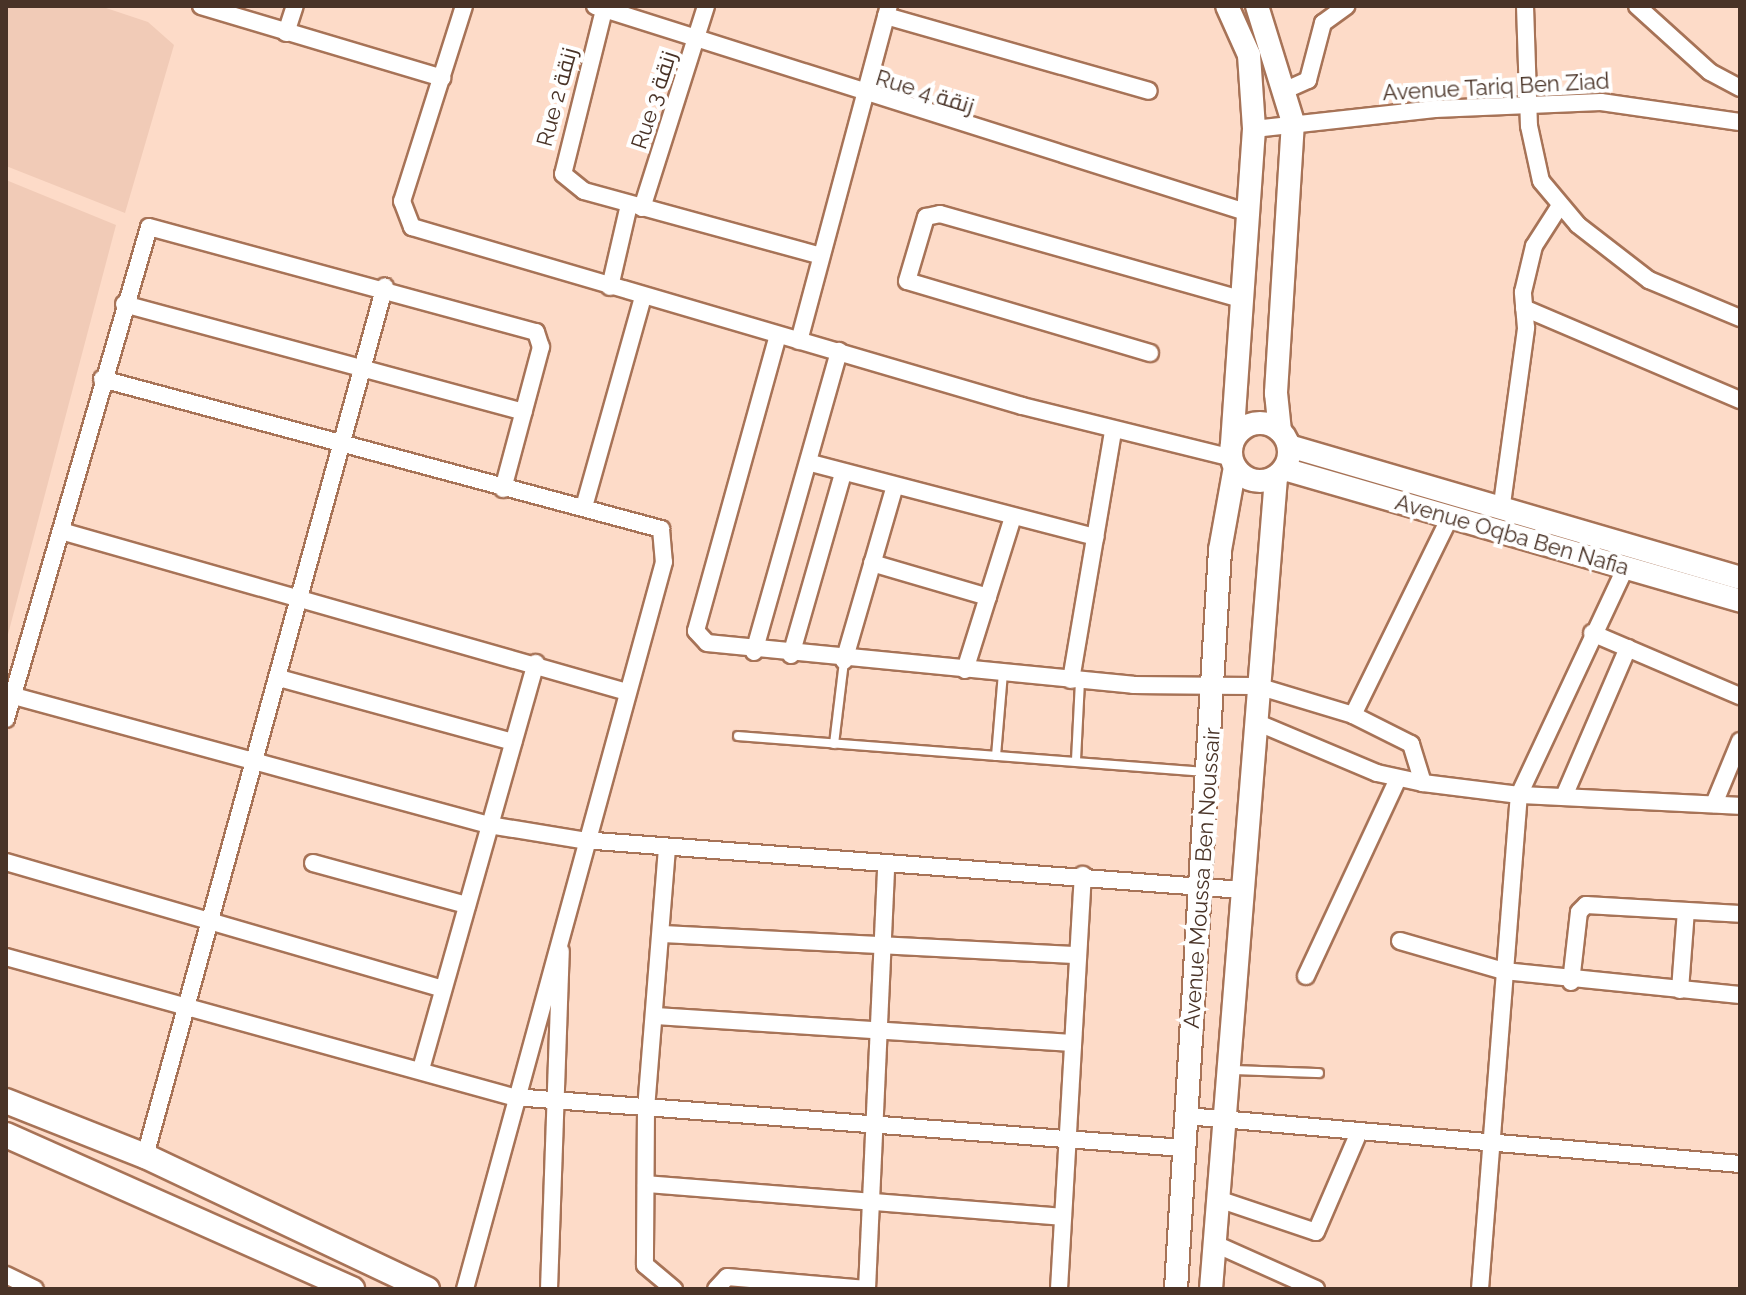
<!DOCTYPE html>
<html>
<head>
<meta charset="utf-8">
<style>
	body { margin:0 }
	#map { position:relative; width:1746px; height:1295px; overflow:hidden; background:#fddbc8; font-family:Raleway,Cairo,sans-serif }
	div>[style] { position:absolute }
	[style*='--x'] { left:calc(var(--x)*1px); top:calc(var(--y)*1px); width:calc(var(--w)*1px); rotate:calc(var(--a)*1deg) }
	.built>* { inset:0; background:#f1cbb7 }
	.roads { filter:drop-shadow(2px 0 #a77357) drop-shadow(-2px 0 #a77357) drop-shadow(0 2px #a77357) drop-shadow(0 -2px #a77357) }
	.lane>* { height:8px; margin:-4px; padding:0 4px; transform-origin:4px; border-radius:4px; background:#fff }
	.street>* { height:16px; margin:-8px; padding:0 8px; transform-origin:8px; border-radius:8px; background:#fff }
	.secondary>* { height:22px; margin:-11px; padding:0 11px; transform-origin:11px; border-radius:11px; background:#fff }
	.secondary>.ring { margin:-11px; padding:0; box-sizing:content-box; background:none; border:22px solid #fff; border-radius:50% }
	.primary>* { height:24px; margin:-12px; padding:0 12px; transform-origin:12px; border-radius:12px; background:#fff }
	span { translate:-50% -50%; white-space:nowrap; text-align:center; line-height:1.15; -webkit-text-stroke:8px #fff; paint-order:stroke }
	.street-label { font-size:22px; color:#493327 }
	.frame { position:absolute; inset:0; border:8px solid #493327; pointer-events:none }
</style>
</head>
<body>
<div id="map">
	<div class="built">
		<i style="clip-path:polygon(6px 6px,100px 6px,148px 22px,174px 45px,125px 213px,6px 166px)"></i>
		<i style="clip-path:polygon(6px 180px,116px 225px,6px 642px)"></i>
	</div>
	<div class="roads">
		<div class="lane">
			<i style="--x:738;--y:736;--w:468;--a:4.4"></i>
			<i style="--x:834;--y:744;--w:84;--a:-83.1"></i>
			<i style="--x:996;--y:756;--w:83;--a:-85.2"></i>
			<i style="--x:1076;--y:760;--w:79;--a:-87.1"></i>
			<i style="--x:1231;--y:1070;--w:88;--a:2"></i>
		</div>
		<div class="street">
			<i style="--x:201;--y:6;--w:252;--a:16.6"></i>
			<i style="--x:464;--y:6;--w:205;--a:107.6"></i>
			<i style="--x:402;--y:201;--w:28;--a:69"></i>
			<i style="--x:412;--y:227;--w:636;--a:16.35"></i>
			<i style="--x:1022;--y:406;--w:216;--a:13.9"></i>
			<i style="--x:595;--y:6;--w:683;--a:17.56"></i>
			<i style="--x:605;--y:6;--w:173;--a:104"></i>
			<i style="--x:563;--y:174;--w:27;--a:39"></i>
			<i style="--x:584;--y:191;--w:243;--a:15.3"></i>
			<i style="--x:1525;--y:6;--w:120;--a:88.1"></i>
			<i style="--x:1529;--y:126;--w:56;--a:77.7"></i>
			<i style="--x:1541;--y:181;--w:57;--a:49.9"></i>
			<i style="--x:1578;--y:225;--w:90;--a:37.8"></i>
			<i style="--x:1649;--y:280;--w:99;--a:22.7"></i>
			<i style="--x:1637;--y:6;--w:98;--a:42.1"></i>
			<i style="--x:1710;--y:72;--w:34;--a:28"></i>
			<i style="--x:886;--y:16;--w:273;--a:15.9"></i>
			<i style="--x:286;--y:33;--w:28;--a:-72"></i>
			<i style="--x:1288;--y:89;--w:22;--a:-24"></i>
			<i style="--x:1308;--y:80;--w:59;--a:-75.3"></i>
			<i style="--x:1323;--y:23;--w:29;--a:-36"></i>
			<i style="--x:1254;--y:129;--w:182;--a:-6.3"></i>
			<i style="--x:1435;--y:109;--w:166;--a:-2.4"></i>
			<i style="--x:1601;--y:102;--w:140;--a:8.2"></i>
			<i style="--x:642;--y:208;--w:212;--a:-72.4"></i>
			<i style="--x:610;--y:287;--w:84;--a:-77"></i>
			<i style="--x:124;--y:304;--w:414;--a:15.1"></i>
			<i style="--x:1524;--y:308;--w:235;--a:23.1"></i>
			<i style="--x:778;--y:335;--w:307;--a:105.5"></i>
			<i style="--x:696;--y:631;--w:16;--a:47"></i>
			<i style="--x:707;--y:643;--w:428;--a:5.6"></i>
			<i style="--x:1133;--y:685;--w:124;--a:0.5"></i>
			<i style="--x:1257;--y:686;--w:100;--a:16.8"></i>
			<i style="--x:1353;--y:715;--w:220;--a:-63.9"></i>
			<i style="--x:799;--y:341;--w:347;--a:-75"></i>
			<i style="--x:1150;--y:353;--w:253;--a:-163.5"></i>
			<i style="--x:907;--y:281;--w:67;--a:-73.5"></i>
			<i style="--x:926;--y:217;--w:14;--a:-12"></i>
			<i style="--x:940;--y:214;--w:309;--a:15.8"></i>
			<i style="--x:102;--y:379;--w:579;--a:15.02"></i>
			<i style="--x:661;--y:529;--w:33;--a:85"></i>
			<i style="--x:664;--y:562;--w:754;--a:105.31"></i>
			<i style="--x:811;--y:463;--w:294;--a:14.6"></i>
			<i style="--x:1502;--y:504;--w:178;--a:-82.2"></i>
			<i style="--x:1526;--y:328;--w:36;--a:-95"></i>
			<i style="--x:1523;--y:292;--w:47;--a:-76.6"></i>
			<i style="--x:1534;--y:246;--w:46;--a:-57.3"></i>
			<i style="--x:584;--y:507;--w:218;--a:-74.3"></i>
			<i style="--x:61;--y:531;--w:588;--a:15.88"></i>
			<i style="--x:872;--y:563;--w:121;--a:16.3"></i>
			<i style="--x:1592;--y:633;--w:161;--a:23.1"></i>
			<i style="--x:754;--y:652;--w:313;--a:-74.2"></i>
			<i style="--x:791;--y:655;--w:188;--a:-74"></i>
			<i style="--x:844;--y:661;--w:182;--a:-73.8"></i>
			<i style="--x:965;--y:670;--w:160;--a:-72.6"></i>
			<i style="--x:279;--y:678;--w:243;--a:15.3"></i>
			<i style="--x:1071;--y:680;--w:253;--a:-80.4"></i>
			<i style="--x:14;--y:696;--w:492;--a:15.2"></i>
			<i style="--x:489;--y:825;--w:94;--a:9.2"></i>
			<i style="--x:582;--y:840;--w:663;--a:4.33"></i>
			<i style="--x:1353;--y:715;--w:65;--a:26.6"></i>
			<i style="--x:1411;--y:744;--w:41;--a:72.9"></i>
			<i style="--x:1423;--y:783;--w:97;--a:7.1"></i>
			<i style="--x:1519;--y:795;--w:252;--a:-64.9"></i>
			<i style="--x:6;--y:719;--w:512;--a:-73.79"></i>
			<i style="--x:149;--y:227;--w:401;--a:15.2"></i>
			<i style="--x:536;--y:332;--w:16;--a:72"></i>
			<i style="--x:541;--y:347;--w:147;--a:105"></i>
			<i style="--x:1256;--y:722;--w:131;--a:22.9"></i>
			<i style="--x:1377;--y:773;--w:47;--a:12.3"></i>
			<i style="--x:1565;--y:794;--w:159;--a:-66.7"></i>
			<i style="--x:1714;--y:804;--w:68;--a:-67.6"></i>
			<i style="--x:667;--y:848;--w:262;--a:94.6"></i>
			<i style="--x:646;--y:1109;--w:156;--a:90.4"></i>
			<i style="--x:645;--y:1265;--w:38;--a:40"></i>
			<i style="--x:6;--y:862;--w:455;--a:16.2"></i>
			<i style="--x:313;--y:863;--w:160;--a:15.3"></i>
			<i style="--x:661;--y:934;--w:415;--a:2.9"></i>
			<i style="--x:1400;--y:941;--w:108;--a:16.1"></i>
			<i style="--x:1504;--y:971;--w:237;--a:5.8"></i>
			<i style="--x:6;--y:957;--w:526;--a:15.44"></i>
			<i style="--x:513;--y:1097;--w:672;--a:4.35"></i>
			<i style="--x:1306;--y:976;--w:215;--a:-65"></i>
			<i style="--x:1571;--y:982;--w:70;--a:-83.5"></i>
			<i style="--x:1579;--y:912;--w:10;--a:-45"></i>
			<i style="--x:1586;--y:905;--w:154;--a:3.3"></i>
			<i style="--x:1680;--y:990;--w:79;--a:-85.7"></i>
			<i style="--x:656;--y:1016;--w:413;--a:3.7"></i>
			<i style="--x:421;--y:1069;--w:422;--a:-74.2"></i>
			<i style="--x:1186;--y:1116;--w:556;--a:4.95"></i>
			<i style="--x:145;--y:1156;--w:902;--a:-74.58"></i>
			<i style="--x:646;--y:1184;--w:418;--a:4.5"></i>
			<i style="--x:1218;--y:1199;--w:103;--a:18.6"></i>
			<i style="--x:1316;--y:1232;--w:109;--a:-66.7"></i>
			<i style="--x:1213;--y:1243;--w:113;--a:24.1"></i>
			<i style="--x:6;--y:1275;--w:32;--a:26"></i>
			<i style="--x:549;--y:1289;--w:338;--a:-88"></i>
			<i style="--x:716;--y:1289;--w:16;--a:-47"></i>
			<i style="--x:727;--y:1277;--w:140;--a:4.9"></i>
			<i style="--x:867;--y:1289;--w:425;--a:-87.4"></i>
			<i style="--x:1059;--y:1289;--w:415;--a:-86.7"></i>
			<i style="--x:1480;--y:1289;--w:496;--a:-85.5"></i>
			<i style="--x:1519;--y:795;--w:221;--a:2.8"></i>
		</div>
		<div class="secondary">
			<i style="--x:1227;--y:6;--w:54;--a:65.8"></i>
			<i style="--x:1249;--y:55;--w:74;--a:86.1"></i>
			<i style="--x:1254;--y:129;--w:315;--a:94"></i>
			<i style="--x:1257;--y:6;--w:121;--a:72.8"></i>
			<i style="--x:1293;--y:122;--w:272;--a:93.6"></i>
			<i style="--x:1276;--y:393;--w:38;--a:84"></i>
			<i class="ring" style="left:1231px;top:423px;width:36px;height:36px"></i>
			<i style="--x:1289;--y:446;--w:470;--a:16.3"></i>
			<i style="--x:1284;--y:469;--w:475;--a:16.1"></i>
			<i style="--x:1176;--y:1289;--w:740;--a:-86.59"></i>
			<i style="--x:1220;--y:550;--w:84;--a:-79.8"></i>
			<i style="--x:1211;--y:1289;--w:815;--a:-85.42"></i>
		</div>
		<div class="primary">
			<i style="--x:6;--y:1101;--w:149;--a:21.6"></i>
			<i style="--x:145;--y:1156;--w:312;--a:25.3"></i>
			<i style="--x:6;--y:1135;--w:379;--a:24"></i>
		</div>
	</div>
	<div class="street-label">
		<span style="left:1496px;top:87px;rotate:-3deg">Avenue Tariq Ben Ziad</span>
		<span style="left:925px;top:92px;rotate:17deg">Rue 4 زنقة</span>
		<span style="left:557px;top:97px;rotate:-75deg">Rue 2 زنقة</span>
		<span style="left:654px;top:100px;rotate:-72deg">Rue 3 زنقة</span>
		<span style="left:1512px;top:535px;rotate:16deg">Avenue Oqba Ben Nafia</span>
		<span style="left:1202px;top:878px;rotate:-86deg">Avenue Moussa Ben Noussair</span>
	</div>
	<div class="frame"></div>
</div>
</body>
</html>
